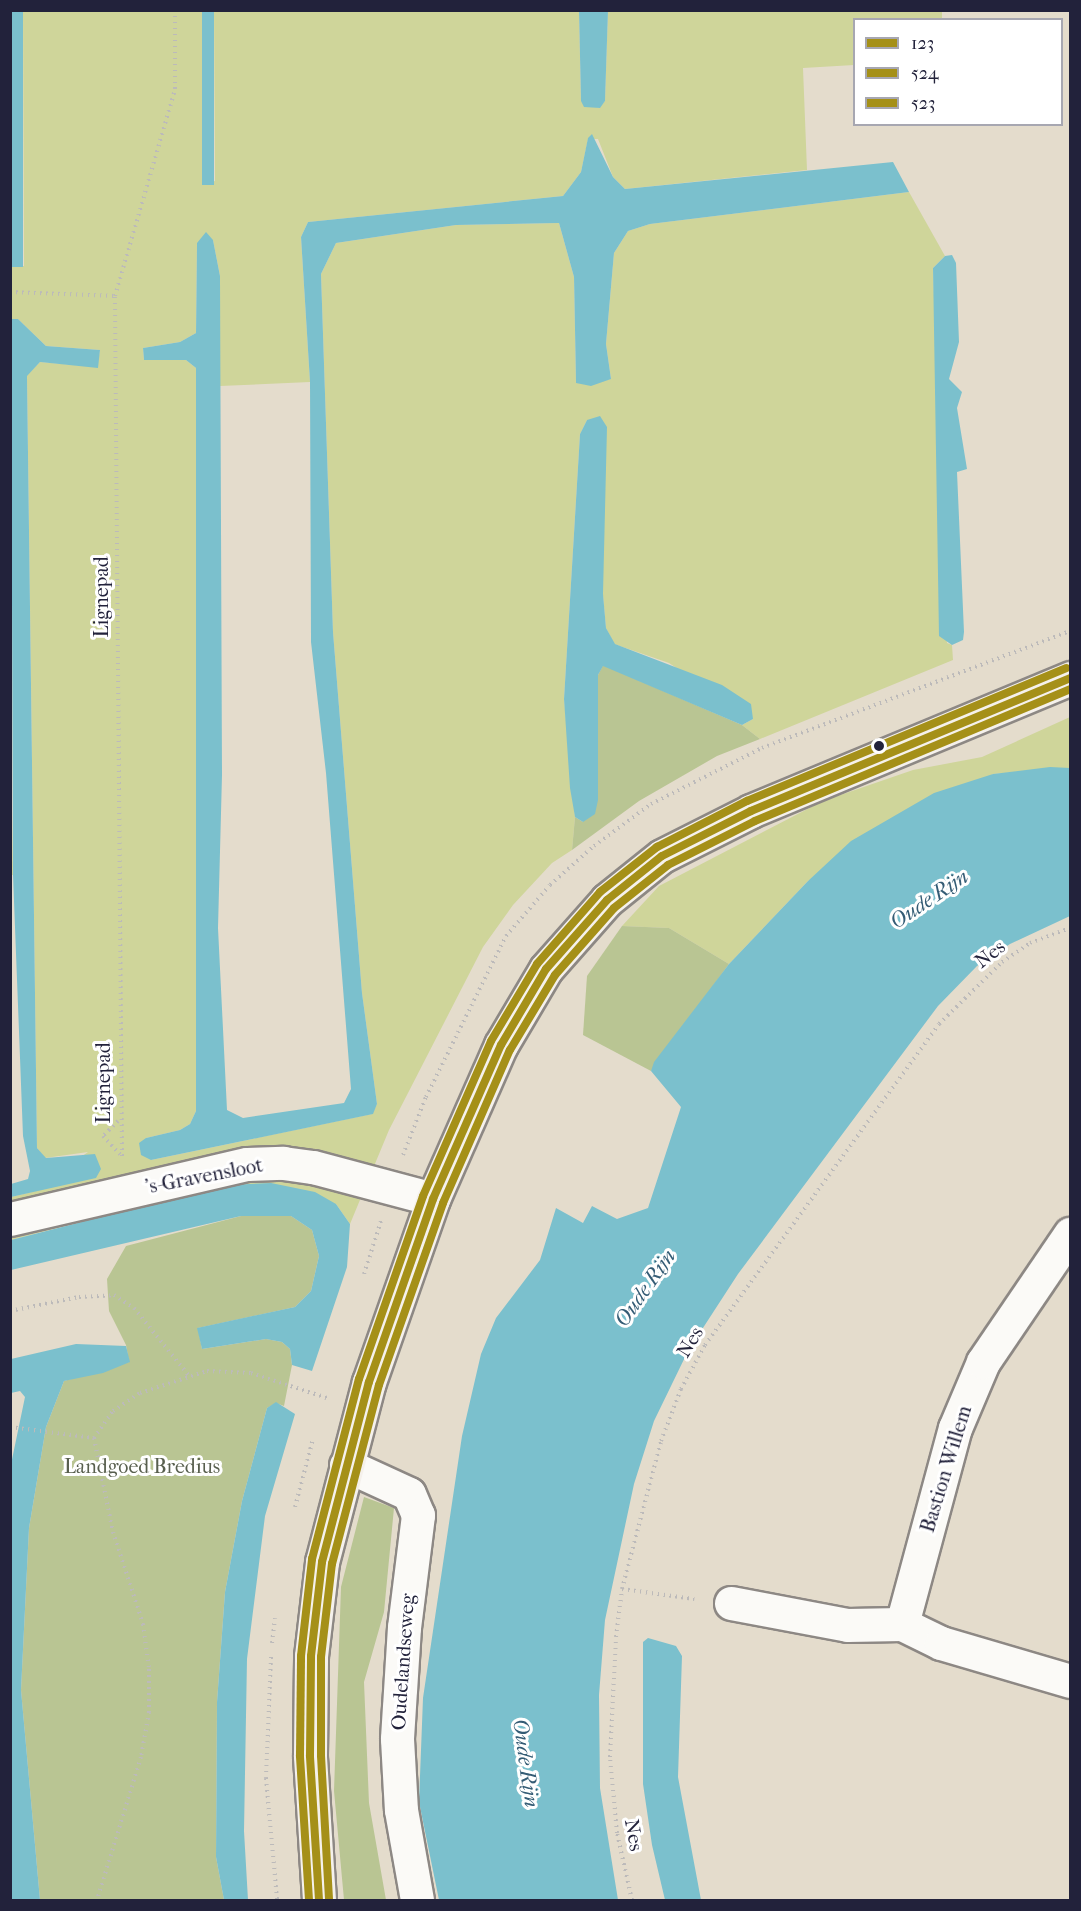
<!DOCTYPE html>
<html>
<head>
<meta charset="utf-8">
<style>
	body { margin:0 }
	#map { position:relative; width:1081px; height:1911px; overflow:hidden; background:#e4dccc; font-family:"IM FELL French Canon",serif }
	div>[style] { position:absolute }
	[style*='--x'] { left:calc(var(--x)*1px); top:calc(var(--y)*1px); width:calc(var(--w)*1px); rotate:calc(var(--a)*1deg) }
	.green>* { inset:0; background:#cfd59a }
	.forest>* { inset:0; background:#b9c593 }
	.water>* { inset:0; background:#7bc0cd; transform-origin:0 0 }
	.path>* { height:4px; margin-top:-2px; transform-origin:0; background:repeating-linear-gradient(90deg,#bcbaba 0 1.5px,transparent 0 6px) }
	.roads { filter:drop-shadow(2px 0 #8d8884) drop-shadow(-2px 0 #8d8884) drop-shadow(0 2px #8d8884) drop-shadow(0 -2px #8d8884) }
	.minor>* { height:33px; margin:-16.5px; padding:0 16.5px; transform-origin:16.5px; border-radius:16.5px; background:#fbfaf7 }
	.secondary>* { height:33px; margin:-16.5px; padding:0 16.5px; transform-origin:16.5px; border-radius:16.5px; background:#f5f1ec }
	.bus-1>* { height:8px; margin:-4px; padding:0 4px; transform-origin:4px; border-radius:4px; background:#a59018 }
	.bus-2>* { height:8px; margin:-4px; padding:0 4px; transform-origin:4px; border-radius:4px; background:#a59018 }
	.bus-3>* { height:8px; margin:-4px; padding:0 4px; transform-origin:4px; border-radius:4px; background:#a59018 }
	.dots>* { width:16px; height:16px; translate:-50% -50%; box-sizing:border-box; border:3px solid #fff; border-radius:50% }
	span { translate:-50% -50%; white-space:nowrap; text-align:center; line-height:1.15; -webkit-text-stroke:6px #fff; paint-order:stroke }
	.street-label { font-size:20px; color:#22223b }
	.park-label { font-size:20px; color:#585f4e }
	.water-label { font-size:21px; color:#345c75; font-style:italic }
	.frame { position:absolute; inset:0; border:12px solid #22223b; pointer-events:none }
	.legend { position:absolute; left:853px; top:18px; width:210px; height:108px; box-sizing:border-box; background:#fff; border:2px solid #a7a7b1; margin:0; padding:8px 10px; list-style:none; font-size:18px; color:#22223b }
	.legend li { display:flex; align-items:center; gap:12px; height:30px }
	.legend b { width:30px; border:2px solid #a7a7b1 }
</style>
</head>
<body>
<div id="map">
	<div class="green">
		<i style="clip-path:polygon(23px 11px,202px 11px,204px 185px,215px 181px,214px 11px,579px 11px,581px 101px,599px 108px,605px 101px,608px 11px,942px 11px,942px 19px,854px 20px,854px 65px,803px 68px,807px 170px,625px 189px,613px 177px,598px 139px,588px 139px,581px 172px,563px 196px,308px 222px,301px 237px,310px 382px,220px 386px,220px 276px,213px 240px,197px 243px,196px 333px,180px 342px,143px 348px,144px 360px,186px 360px,196px 368px,199px 658px,196px 1111px,190px 1124px,180px 1130px,146px 1138px,151px 1160px,372px 1114px,377px 1104px,362px 993px,333px 632px,321px 274px,336px 243px,456px 225px,559px 223px,574px 277px,576px 383px,611px 379px,606px 344px,614px 253px,628px 231px,650px 224px,909px 192px,945px 256px,933px 268px,947px 643px,952px 645px,953px 660px,760px 739px,742px 725px,753px 719px,669px 663px,614px 644px,606px 628px,587px 420px,580px 434px,564px 699px,575px 817px,572px 850px,552px 863px,513px 905px,483px 947px,389px 1130px,350px 1224px,336px 1204px,142px 1206px,11px 1240px,11px 1197px,32px 1192px,88px 1152px,45px 1158px,37px 1148px,27px 375px,40px 362px,97px 367px,100px 350px,46px 346px,18px 319px,11px 320px,11px 267px,24px 266px)"></i>
		<i style="clip-path:polygon(10px 680px,13px 875px,10px 875px)"></i>
		<i style="clip-path:polygon(1070px 717px,1070px 768px,993px 774px,808px 881px,729px 964px,669px 928px,622px 926px,659px 886px,823px 801px,913px 770px,982px 757px)"></i>
	</div>
	<div class="forest">
		<i style="clip-path:polygon(603px 665px,742px 725px,760px 739px,717px 756px,639px 801px,572px 850px,575px 817px,583px 822px,598px 675px)"></i>
		<i style="clip-path:polygon(622px 926px,669px 928px,729px 964px,651px 1071px,583px 1035px,587px 976px)"></i>
		<i style="clip-path:polygon(241px 1216px,291px 1216px,312px 1230px,319px 1256px,311px 1291px,295px 1307px,198px 1328px,202px 1349px,266px 1339px,282px 1342px,290px 1349px,292px 1365px,284px 1406px,276px 1403px,267px 1408px,242px 1501px,225px 1592px,217px 1702px,216px 1857px,224px 1900px,40px 1900px,21px 1690px,29px 1528px,46px 1427px,64px 1381px,129px 1362px,126px 1345px,109px 1311px,107px 1279px,126px 1246px)"></i>
		<i style="clip-path:polygon(364px 1497px,394px 1508px,384px 1612px,364px 1682px,369px 1803px,386px 1900px,344px 1900px,334px 1791px,341px 1587px)"></i>
	</div>
	<div class="water">
		<i style="left:11px;top:11px;width:12px;height:256px"></i>
		<i style="left:202px;top:11px;width:12px;height:174px"></i>
		<i style="clip-path:polygon(579px 11px,608px 11px,605px 101px,600px 108px,584px 107px,581px 101px)"></i>
		<i style="clip-path:polygon(592px 134px,613px 177px,625px 189px,893px 162px,909px 192px,650px 224px,628px 231px,614px 253px,606px 344px,611px 379px,591px 386px,576px 383px,574px 277px,559px 223px,456px 225px,336px 243px,321px 274px,333px 632px,362px 993px,377px 1104px,373px 1114px,151px 1160px,141px 1155px,139px 1143px,146px 1138px,180px 1130px,190px 1124px,196px 1111px,196px 368px,186px 360px,144px 360px,143px 348px,180px 342px,196px 333px,197px 243px,206px 232px,213px 240px,220px 276px,222px 775px,218px 928px,227px 1110px,243px 1118px,344px 1103px,351px 1089px,326px 773px,311px 642px,310px 382px,301px 237px,308px 222px,563px 196px,581px 172px,588px 138px)"></i>
		<i style="clip-path:polygon(952px 255px,956px 263px,959px 342px,949px 379px,962px 392px,957px 408px,967px 469px,957px 472px,964px 632px,963px 640px,952px 645px,939px 636px,933px 268px,945px 256px)"></i>
		<i style="clip-path:polygon(11px 319px,18px 319px,46px 346px,100px 350px,98px 368px,40px 362px,27px 376px,37px 1148px,46px 1158px,95px 1154px,101px 1169px,96px 1178px,11px 1197px,11px 1184px,28px 1179px,30px 1171px,23px 1136px,13px 875px)"></i>
		<i style="clip-path:polygon(600px 416px,607px 427px,603px 594px,606px 628px,615px 644px,722px 685px,751px 704px,753px 719px,742px 725px,603px 666px,598px 675px,598px 800px,595px 814px,583px 822px,575px 817px,570px 788px,564px 699px,580px 434px,587px 420px)"></i>
		<i style="clip-path:polygon(1050px 767px,1070px 768px,1070px 916px,1010px 944px,977px 966px,938px 1006px,738px 1274px,688px 1351px,654px 1421px,634px 1484px,605px 1620px,599px 1695px,600px 1788px,618px 1900px,439px 1900px,419px 1802px,423px 1698px,462px 1436px,481px 1354px,496px 1318px,540px 1260px,556px 1208px,583px 1223px,592px 1206px,617px 1219px,648px 1208px,681px 1107px,651px 1071px,654px 1062px,729px 964px,808px 881px,851px 841px,934px 793px,993px 774px)"></i>
		<i style="clip-path:polygon(271px 1183px,315px 1192px,336px 1204px,350px 1224px,347px 1267px,312px 1371px,292px 1365px,290px 1349px,282px 1342px,266px 1339px,202px 1349px,197px 1328px,295px 1307px,311px 1291px,319px 1256px,312px 1230px,291px 1216px,241px 1216px,11px 1270px,11px 1240px,227px 1185px)"></i>
		<i style="clip-path:polygon(76px 1344px,126px 1346px,130px 1362px,103px 1373px,64px 1381px,46px 1427px,29px 1528px,21px 1690px,40px 1900px,11px 1900px,10px 1469px,25px 1397px,20px 1391px,11px 1393px,11px 1359px)"></i>
		<i style="clip-path:polygon(276px 1402px,295px 1414px,265px 1516px,247px 1659px,244px 1831px,248px 1900px,224px 1900px,216px 1857px,217px 1702px,225px 1592px,242px 1501px,267px 1408px)"></i>
		<i style="clip-path:polygon(648px 1638px,676px 1646px,682px 1656px,678px 1777px,701px 1900px,665px 1900px,652px 1845px,643px 1784px,643px 1642px)"></i>
	</div>
	<div class="path">
		<i style="--x:10;--y:292;--w:105;--a:2.2"></i>
		<i style="--x:118;--y:1121;--w:21;--a:135"></i>
		<i style="--x:103;--y:1136;--w:25;--a:47"></i>
		<i style="--x:403;--y:1155;--w:62;--a:-68.4"></i>
		<i style="--x:426;--y:1097;--w:180;--a:-63.6"></i>
		<i style="--x:506;--y:936;--w:67;--a:-49.2"></i>
		<i style="--x:550;--y:885;--w:59;--a:-41.6"></i>
		<i style="--x:594;--y:846;--w:71;--a:-36.4"></i>
		<i style="--x:651;--y:804;--w:124;--a:-26.8"></i>
		<i style="--x:762;--y:748;--w:329;--a:-20.8"></i>
		<i style="--x:122;--y:1156;--w:860;--a:-90.47"></i>
		<i style="--x:115;--y:296;--w:216;--a:-73.8"></i>
		<i style="--x:175;--y:89;--w:79;--a:-90"></i>
		<i style="--x:364;--y:1274;--w:56;--a:-72.2"></i>
		<i style="--x:10;--y:1311;--w:70;--a:-11.5"></i>
		<i style="--x:79;--y:1297;--w:35;--a:-3"></i>
		<i style="--x:114;--y:1295;--w:24;--a:33"></i>
		<i style="--x:134;--y:1308;--w:87;--a:51"></i>
		<i style="--x:10;--y:1427;--w:85;--a:7.5"></i>
		<i style="--x:94;--y:1438;--w:33;--a:-55"></i>
		<i style="--x:113;--y:1411;--w:32;--a:-34"></i>
		<i style="--x:140;--y:1393;--w:71;--a:-18.2"></i>
		<i style="--x:207;--y:1371;--w:44;--a:2.6"></i>
		<i style="--x:251;--y:1373;--w:80;--a:18.2"></i>
		<i style="--x:94;--y:1438;--w:96;--a:78.6"></i>
		<i style="--x:113;--y:1532;--w:97;--a:71.9"></i>
		<i style="--x:143;--y:1624;--w:45;--a:82.4"></i>
		<i style="--x:149;--y:1669;--w:43;--a:90"></i>
		<i style="--x:149;--y:1712;--w:46;--a:100.1"></i>
		<i style="--x:141;--y:1757;--w:150;--a:107.1"></i>
		<i style="--x:295;--y:1507;--w:70;--a:-75.2"></i>
		<i style="--x:622;--y:1589;--w:73;--a:7.9"></i>
		<i style="--x:272;--y:1643;--w:25;--a:-83"></i>
		<i style="--x:271;--y:1657;--w:121;--a:92.4"></i>
		<i style="--x:266;--y:1778;--w:122;--a:84.8"></i>
		<i style="--x:632;--y:1900;--w:69;--a:-102.6"></i>
		<i style="--x:617;--y:1833;--w:76;--a:-95.3"></i>
		<i style="--x:610;--y:1757;--w:120;--a:-87.1"></i>
		<i style="--x:616;--y:1637;--w:48;--a:-82.9"></i>
		<i style="--x:622;--y:1589;--w:153;--a:-75.2"></i>
		<i style="--x:661;--y:1441;--w:56;--a:-69"></i>
		<i style="--x:681;--y:1389;--w:50;--a:-61.4"></i>
		<i style="--x:705;--y:1345;--w:397;--a:-53.9"></i>
		<i style="--x:939;--y:1024;--w:88;--a:-44.5"></i>
		<i style="--x:1002;--y:962;--w:34;--a:-34"></i>
		<i style="--x:1030;--y:943;--w:43;--a:-20.6"></i>
	</div>
	<div class="roads">
		<div class="minor">
			<i style="--x:10;--y:1219;--w:243;--a:-13.1"></i>
			<i style="--x:247;--y:1164;--w:36;--a:-2"></i>
			<i style="--x:283;--y:1163;--w:30;--a:8"></i>
			<i style="--x:313;--y:1167;--w:124;--a:14.9"></i>
			<i style="--x:346;--y:1465;--w:69;--a:24.7"></i>
			<i style="--x:409;--y:1494;--w:23;--a:67"></i>
			<i style="--x:418;--y:1515;--w:113;--a:97.1"></i>
			<i style="--x:404;--y:1627;--w:112;--a:93.6"></i>
			<i style="--x:397;--y:1739;--w:71;--a:86.8"></i>
			<i style="--x:401;--y:1810;--w:91;--a:79.9"></i>
			<i style="--x:731;--y:1603;--w:118;--a:10.7"></i>
			<i style="--x:847;--y:1625;--w:55;--a:-1"></i>
			<i style="--x:902;--y:1624;--w:43;--a:26"></i>
			<i style="--x:941;--y:1643;--w:134;--a:16.4"></i>
			<i style="--x:902;--y:1624;--w:203;--a:-74.9"></i>
			<i style="--x:955;--y:1428;--w:72;--a:-67"></i>
			<i style="--x:983;--y:1362;--w:155;--a:-55.8"></i>
		</div>
		<div class="secondary">
			<i style="--x:319;--y:1900;--w:145;--a:-93.6"></i>
			<i style="--x:310;--y:1755;--w:99;--a:-89.4"></i>
			<i style="--x:311;--y:1656;--w:95;--a:-83.3"></i>
			<i style="--x:322;--y:1562;--w:186;--a:-75.4"></i>
			<i style="--x:369;--y:1382;--w:194;--a:-70.7"></i>
			<i style="--x:433;--y:1199;--w:168;--a:-66.2"></i>
			<i style="--x:501;--y:1045;--w:88;--a:-59.4"></i>
			<i style="--x:546;--y:969;--w:92;--a:-48.5"></i>
			<i style="--x:607;--y:900;--w:70;--a:-38.7"></i>
			<i style="--x:662;--y:856;--w:100;--a:-26.8"></i>
			<i style="--x:751;--y:811;--w:346;--a:-22.6"></i>
		</div>
	</div>
	<div class="bus-1">
		<i style="--x:319;--y:1900;--w:145;--a:-93.6"></i>
		<i style="--x:310;--y:1755;--w:99;--a:-89.4"></i>
		<i style="--x:311;--y:1656;--w:95;--a:-83.3"></i>
		<i style="--x:322;--y:1562;--w:186;--a:-75.4"></i>
		<i style="--x:369;--y:1382;--w:194;--a:-70.7"></i>
		<i style="--x:433;--y:1199;--w:168;--a:-66.2"></i>
		<i style="--x:501;--y:1045;--w:88;--a:-59.4"></i>
		<i style="--x:546;--y:969;--w:92;--a:-48.5"></i>
		<i style="--x:607;--y:900;--w:70;--a:-38.7"></i>
		<i style="--x:662;--y:856;--w:100;--a:-26.8"></i>
		<i style="--x:751;--y:811;--w:346;--a:-22.6"></i>
	</div>
	<div class="bus-2">
		<i style="--x:329;--y:1899;--w:144;--a:-93.2"></i>
		<i style="--x:321;--y:1755;--w:98;--a:-90"></i>
		<i style="--x:321;--y:1657;--w:94;--a:-83.3"></i>
		<i style="--x:332;--y:1564;--w:185;--a:-75.3"></i>
		<i style="--x:379;--y:1385;--w:193;--a:-70.6"></i>
		<i style="--x:443;--y:1203;--w:167;--a:-66.4"></i>
		<i style="--x:510;--y:1050;--w:87;--a:-59"></i>
		<i style="--x:555;--y:975;--w:89;--a:-48.6"></i>
		<i style="--x:614;--y:908;--w:69;--a:-38.5"></i>
		<i style="--x:668;--y:865;--w:97;--a:-26.8"></i>
		<i style="--x:755;--y:821;--w:342;--a:-22.7"></i>
	</div>
	<div class="bus-3">
		<i style="--x:309;--y:1900;--w:145;--a:-93.6"></i>
		<i style="--x:300;--y:1755;--w:99;--a:-89.4"></i>
		<i style="--x:301;--y:1656;--w:98;--a:-83.5"></i>
		<i style="--x:312;--y:1559;--w:186;--a:-75.4"></i>
		<i style="--x:359;--y:1379;--w:194;--a:-70.7"></i>
		<i style="--x:423;--y:1196;--w:169;--a:-66.3"></i>
		<i style="--x:491;--y:1041;--w:90;--a:-59.1"></i>
		<i style="--x:537;--y:964;--w:96;--a:-48.8"></i>
		<i style="--x:600;--y:892;--w:73;--a:-38.3"></i>
		<i style="--x:657;--y:847;--w:101;--a:-27.1"></i>
		<i style="--x:747;--y:801;--w:346;--a:-22.6"></i>
	</div>
	<div class="dots">
		<i style="left:879px;top:746px;background:#22223b"></i>
	</div>
	<div class="street-label">
		<span style="left:101px;top:597px;rotate:-90deg">Lignepad</span>
		<span style="left:990px;top:954px;rotate:-38deg">Nes</span>
		<span style="left:103px;top:1083px;rotate:-90deg">Lignepad</span>
		<span style="left:204px;top:1176px;rotate:-11deg">'s-Gravensloot</span>
		<span style="left:690px;top:1342px;rotate:-59deg">Nes</span>
		<span style="left:946px;top:1469px;rotate:-73deg">Bastion Willem</span>
		<span style="left:403px;top:1662px;rotate:-86deg">Oudelandseweg</span>
		<span style="left:634px;top:1835px;rotate:80deg">Nes</span>
	</div>
	<div class="park-label">
		<span style="left:142px;top:1466px">Landgoed Bredius</span>
	</div>
	<div class="water-label">
		<span style="left:929px;top:899px;rotate:-34deg">Oude Rijn</span>
		<span style="left:645px;top:1288px;rotate:-55deg">Oude Rijn</span>
		<span style="left:526px;top:1763px;rotate:82deg">Oude Rijn</span>
	</div>
	<div class="frame"></div>
	<ul class="legend">
	<li><b style="height:8px;background:#a59018"></b>123</li>
	<li><b style="height:8px;background:#a59018"></b>524</li>
	<li><b style="height:8px;background:#a59018"></b>523</li>
	</ul>
</div>
</body>
</html>
